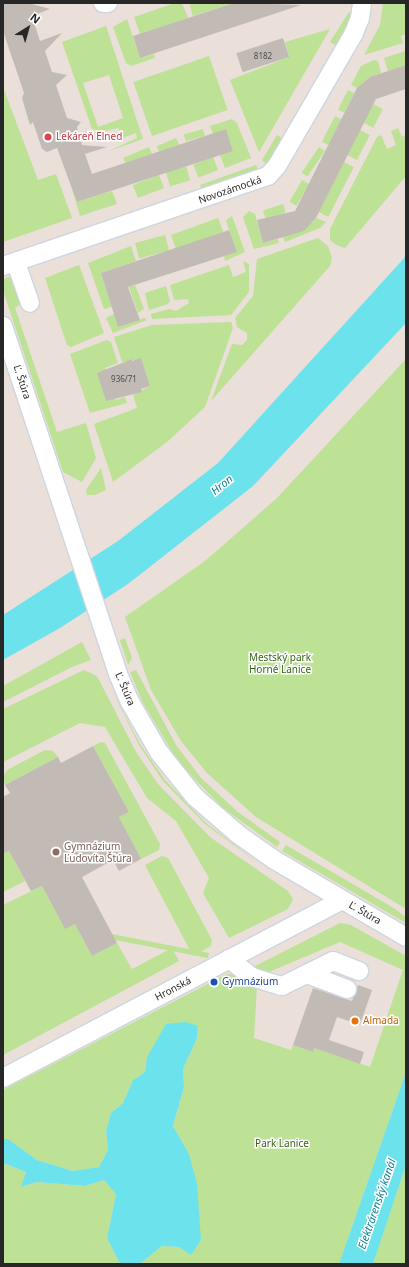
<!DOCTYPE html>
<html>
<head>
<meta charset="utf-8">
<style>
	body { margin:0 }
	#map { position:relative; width:409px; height:1267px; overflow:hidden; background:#eadfd9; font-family:"Noto Sans",sans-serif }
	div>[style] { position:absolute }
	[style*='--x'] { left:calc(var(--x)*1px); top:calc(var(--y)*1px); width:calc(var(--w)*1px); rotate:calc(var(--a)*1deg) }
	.green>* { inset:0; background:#bde195; transform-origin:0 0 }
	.water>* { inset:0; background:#6ce3ec }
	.building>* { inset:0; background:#c2bbb5; transform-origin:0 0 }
	.roads { filter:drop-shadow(1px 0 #ced5e1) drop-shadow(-1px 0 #ced5e1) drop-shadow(0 1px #ced5e1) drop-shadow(0 -1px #ced5e1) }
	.minor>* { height:18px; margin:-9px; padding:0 9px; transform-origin:9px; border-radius:9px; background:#fff }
	.dots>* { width:11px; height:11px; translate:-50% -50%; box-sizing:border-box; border:2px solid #fff; border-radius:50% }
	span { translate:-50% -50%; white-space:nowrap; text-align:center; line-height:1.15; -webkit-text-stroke:3px #fff; paint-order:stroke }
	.number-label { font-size:8px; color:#4e4c4a }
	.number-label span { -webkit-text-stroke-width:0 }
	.health-label { font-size:10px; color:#be3a42 }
	.left { translate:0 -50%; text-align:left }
	.street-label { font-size:10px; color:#272727 }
	.park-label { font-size:10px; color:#37621a }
	.education-label { font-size:10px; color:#785e54 }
	.transit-label { font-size:10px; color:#164399 }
	.food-label { font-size:10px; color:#c56008 }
	.water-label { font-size:11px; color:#0f8094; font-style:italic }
	.frame { position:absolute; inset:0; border:4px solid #272727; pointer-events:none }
	.north { position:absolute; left:8px; top:8px; width:40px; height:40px; -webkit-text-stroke:3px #fff; paint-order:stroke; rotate:37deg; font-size:11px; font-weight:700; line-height:16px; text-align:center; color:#272727 }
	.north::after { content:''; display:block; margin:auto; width:14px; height:18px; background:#272727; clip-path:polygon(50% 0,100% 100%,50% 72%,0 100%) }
</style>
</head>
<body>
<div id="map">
	<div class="green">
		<i style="clip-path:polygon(175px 3px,182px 3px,188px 18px,140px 34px,134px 17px)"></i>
		<i style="clip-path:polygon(189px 3px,234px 3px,193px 16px)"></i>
		<i style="clip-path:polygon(383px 3px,406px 3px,406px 34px,401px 36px,403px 43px,364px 55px,380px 25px)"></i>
		<i style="clip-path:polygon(349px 12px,354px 15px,337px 46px,330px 42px)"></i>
		<i style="clip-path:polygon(127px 19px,140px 58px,154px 54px,155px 58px,131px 66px,126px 63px,113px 27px)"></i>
		<i style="clip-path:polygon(evenodd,106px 26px,143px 139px,109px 151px,137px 138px,136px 133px,122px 138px,118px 128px,102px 132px,92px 129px,62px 42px,106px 26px,109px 75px,123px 118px,98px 127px,83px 83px,109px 75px)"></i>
		<i style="clip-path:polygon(330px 29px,259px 152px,230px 80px,289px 57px,285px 42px)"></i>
		<i style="clip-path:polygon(406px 51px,406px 65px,388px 71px,384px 58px)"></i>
		<i style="left:209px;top:56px;width:57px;height:80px;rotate:71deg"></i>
		<i style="clip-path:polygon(374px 60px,378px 61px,381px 73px,370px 77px,357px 88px,351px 85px,361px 66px)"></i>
		<i style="clip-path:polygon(3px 87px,38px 180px,56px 174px,72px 218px,3px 242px)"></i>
		<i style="left:348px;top:90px;width:7px;height:22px;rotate:27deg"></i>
		<i style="left:373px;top:104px;width:11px;height:21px;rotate:27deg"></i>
		<i style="left:335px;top:116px;width:7px;height:29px;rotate:27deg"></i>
		<i style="clip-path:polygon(232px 119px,237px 123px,251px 158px,225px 168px,220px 155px,233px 151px,226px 129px,213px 134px,210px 126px)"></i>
		<i style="clip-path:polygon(398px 128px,402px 137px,406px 135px,406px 176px,345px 248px,336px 245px,330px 240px,330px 229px,377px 137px,381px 135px,387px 149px,396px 145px,391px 131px)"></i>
		<i style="left:203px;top:129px;width:7px;height:20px;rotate:74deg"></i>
		<i style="left:360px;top:130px;width:11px;height:28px;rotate:27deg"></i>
		<i style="clip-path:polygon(277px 135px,284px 139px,267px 165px,262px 160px)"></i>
		<i style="left:176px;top:138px;width:8px;height:21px;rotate:67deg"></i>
		<i style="left:149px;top:147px;width:8px;height:28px;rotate:67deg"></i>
		<i style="left:319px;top:147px;width:7px;height:31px;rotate:34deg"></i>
		<i style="left:213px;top:157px;width:14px;height:21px;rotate:69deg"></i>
		<i style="left:344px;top:162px;width:11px;height:56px;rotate:27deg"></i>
		<i style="clip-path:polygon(256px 165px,260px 173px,203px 192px,200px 185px)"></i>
		<i style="left:186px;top:166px;width:15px;height:21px;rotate:74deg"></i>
		<i style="clip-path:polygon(66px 169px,77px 202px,112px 191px,117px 204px,80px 216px)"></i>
		<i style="left:159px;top:175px;width:14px;height:28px;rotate:69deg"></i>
		<i style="left:302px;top:180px;width:8px;height:25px;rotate:30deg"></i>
		<i style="left:283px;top:204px;width:9px;height:21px;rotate:72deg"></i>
		<i style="clip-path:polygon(249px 211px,255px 214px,263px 243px,278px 239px,279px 243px,254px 249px,243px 217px)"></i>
		<i style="clip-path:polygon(232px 216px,245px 252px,225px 261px,224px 256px,236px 252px,226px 220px)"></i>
		<i style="left:218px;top:218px;width:15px;height:50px;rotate:70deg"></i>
		<i style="clip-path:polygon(316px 218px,326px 222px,320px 228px,285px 242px,283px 237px,303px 231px)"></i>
		<i style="left:165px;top:235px;width:16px;height:31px;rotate:75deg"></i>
		<i style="clip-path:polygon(318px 238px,328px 246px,332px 258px,330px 266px,211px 401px,232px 344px,242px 345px,247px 340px,247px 333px,237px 327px,235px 318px,253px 296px,257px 259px)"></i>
		<i style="clip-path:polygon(131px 246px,136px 261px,101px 273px,112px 307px,104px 309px,88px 263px)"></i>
		<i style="clip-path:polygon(243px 261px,249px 264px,249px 292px,231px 315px,152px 319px,151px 314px,169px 309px,176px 311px,189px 303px,188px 299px,174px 300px,170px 285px,229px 265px,233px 277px,246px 272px)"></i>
		<i style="clip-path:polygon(79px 265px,104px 333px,71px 347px,67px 345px,45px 278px)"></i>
		<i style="clip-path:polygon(8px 277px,14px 278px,23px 302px,15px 308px,57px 432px,86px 423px,96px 458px,82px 482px,63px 472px,3px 290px,3px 280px)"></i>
		<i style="clip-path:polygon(135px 285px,144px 309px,138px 313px,129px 287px)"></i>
		<i style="clip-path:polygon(166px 286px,170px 301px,168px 304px,149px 310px,145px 293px)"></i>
		<i style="clip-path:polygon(114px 314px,118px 327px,144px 318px,147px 320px,113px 333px,106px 318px)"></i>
		<i style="clip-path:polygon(231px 322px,233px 328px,205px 407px,167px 442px,113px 482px,94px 424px,137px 408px,133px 395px,150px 386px,141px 359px,122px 362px,114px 337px,152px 325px)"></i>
		<i style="clip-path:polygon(107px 340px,111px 342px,118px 363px,105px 368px,106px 370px,116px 400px,125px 397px,127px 403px,90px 413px,70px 354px)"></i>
		<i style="clip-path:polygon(406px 359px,406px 909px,256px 817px,207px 773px,181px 741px,151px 690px,125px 617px,205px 561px,277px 498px)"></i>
		<i style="clip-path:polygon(101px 468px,106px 490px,95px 495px,87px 495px,86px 490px)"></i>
		<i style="clip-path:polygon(125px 638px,132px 658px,128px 665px,120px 640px)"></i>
		<i style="clip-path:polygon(82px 642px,91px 660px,74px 666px,3px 702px,3px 686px)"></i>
		<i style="clip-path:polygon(84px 670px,97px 676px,136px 752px,158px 784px,210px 837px,288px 891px,293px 899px,288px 909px,229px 938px,203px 893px,209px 878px,176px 821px,147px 798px,105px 727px,80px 723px,3px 762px,3px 709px)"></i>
		<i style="clip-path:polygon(136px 670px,176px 745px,202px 779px,238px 812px,280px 842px,277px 847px,223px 808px,178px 762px,142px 701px,130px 672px)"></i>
		<i style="clip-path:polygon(109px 685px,140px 744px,165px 780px,206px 823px,263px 867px,205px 824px,163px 781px,139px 745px)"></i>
		<i style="clip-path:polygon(101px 742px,105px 743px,160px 844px,159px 850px,141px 859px,119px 817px,129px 812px,93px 746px)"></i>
		<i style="clip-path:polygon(45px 750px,53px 751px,58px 757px,5px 785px,3px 777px,7px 770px)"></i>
		<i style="clip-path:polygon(286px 845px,392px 907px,406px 917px,406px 923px,282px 851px)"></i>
		<i style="clip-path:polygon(9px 851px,25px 881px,3px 892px,3px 854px)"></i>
		<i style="clip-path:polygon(162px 856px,168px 858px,212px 940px,211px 946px,193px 956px,145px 865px)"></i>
		<i style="clip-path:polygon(42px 886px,65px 929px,75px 924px,92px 956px,117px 943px,132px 969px,172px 948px,179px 961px,3px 1055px,3px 905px)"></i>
		<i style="clip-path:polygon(340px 923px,351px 925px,406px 956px,406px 1072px,339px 1264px,140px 1264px,162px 1246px,179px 1247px,189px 1154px,173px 1126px,184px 1087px,183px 1069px,197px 1038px,198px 1026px,147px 1057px,145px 1072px,133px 1080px,123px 1103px,111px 1113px,106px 1131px,108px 1150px,99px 1167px,73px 1171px,37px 1160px,8px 1139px,3px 1139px,3px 1090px,227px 974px,235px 975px,257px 986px,254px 1038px,291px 1050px,293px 1045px,313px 1052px,314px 1048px,370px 1067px,403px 970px,340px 942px,264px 974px,251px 968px)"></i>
		<i style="left:209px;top:953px;width:5px;height:233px;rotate:101deg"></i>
		<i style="clip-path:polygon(3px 1163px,26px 1172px,22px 1187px,37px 1182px,85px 1186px,104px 1180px,116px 1194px,107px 1238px,119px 1262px,124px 1264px,3px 1264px)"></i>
		<i style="clip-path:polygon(406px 1165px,406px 1264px,373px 1264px,382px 1236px)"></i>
	</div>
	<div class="water">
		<i style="clip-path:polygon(406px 256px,406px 323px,253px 486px,128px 584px,60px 628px,3px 660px,3px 615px,118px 541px,218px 463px)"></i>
		<i style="clip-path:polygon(186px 1022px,198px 1026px,197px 1038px,183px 1069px,184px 1087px,173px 1126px,189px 1154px,197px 1184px,201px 1240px,191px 1255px,179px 1247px,162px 1246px,140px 1264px,124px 1264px,119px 1262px,107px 1238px,116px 1194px,104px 1180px,85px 1186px,37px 1182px,21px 1187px,26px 1172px,3px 1163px,3px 1139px,8px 1139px,37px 1160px,73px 1171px,99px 1167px,108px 1150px,106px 1131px,111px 1113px,123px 1103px,133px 1080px,145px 1072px,147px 1057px,166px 1024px)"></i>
		<i style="clip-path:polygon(406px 1072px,406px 1165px,373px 1264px,339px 1264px)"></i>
	</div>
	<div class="building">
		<i style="clip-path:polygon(3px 3px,28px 3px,50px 9px,32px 16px,40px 41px,62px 33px,45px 51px,52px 72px,67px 75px,56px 85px,67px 118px,81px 122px,77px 127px,82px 145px,107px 147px,85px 154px,92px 174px,226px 129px,233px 151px,77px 202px,57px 148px,47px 152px,42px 149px,33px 122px,30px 125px,22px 98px,24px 93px,3px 31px)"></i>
		<i style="clip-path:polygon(234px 3px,301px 5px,140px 58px,133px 36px)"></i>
		<i style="left:283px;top:38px;width:20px;height:49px;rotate:72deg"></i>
		<i style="clip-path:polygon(406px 65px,406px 89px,376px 99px,316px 218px,304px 231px,263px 243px,257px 220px,295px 211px,357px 88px,370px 77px)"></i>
		<i style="clip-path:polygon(229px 230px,237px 252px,128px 287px,140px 320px,118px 327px,101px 273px)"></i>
		<i style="clip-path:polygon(141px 358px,150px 386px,141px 389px,142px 392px,106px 401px,97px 373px,132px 359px,132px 361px)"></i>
		<i style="clip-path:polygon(93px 746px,129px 812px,119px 817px,141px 859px,119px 871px,113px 860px,82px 877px,117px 943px,92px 956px,75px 924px,65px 929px,42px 886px,31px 891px,9px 851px,3px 854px,3px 797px,10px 793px,5px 785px,58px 757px,61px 763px)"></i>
		<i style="clip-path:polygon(358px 985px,372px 990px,360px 1025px,337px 1017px,329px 1040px,364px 1052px,360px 1064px,314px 1048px,313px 1052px,293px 1045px,313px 988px,352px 1001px)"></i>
	</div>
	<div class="roads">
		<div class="minor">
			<i style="--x:103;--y:3;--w:5;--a:0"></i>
			<i style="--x:16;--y:263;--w:42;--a:70.7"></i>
			<i style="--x:3;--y:266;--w:280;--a:-18.8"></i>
			<i style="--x:268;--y:176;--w:13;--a:-48"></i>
			<i style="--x:277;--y:166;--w:154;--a:-59.9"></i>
			<i style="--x:354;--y:33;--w:16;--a:-68"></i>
			<i style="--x:360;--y:18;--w:15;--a:-82"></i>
			<i style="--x:3;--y:326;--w:367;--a:71.7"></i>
			<i style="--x:118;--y:674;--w:30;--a:67"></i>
			<i style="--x:130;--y:702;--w:58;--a:59.9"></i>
			<i style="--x:159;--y:752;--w:58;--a:51.3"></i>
			<i style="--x:195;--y:797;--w:58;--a:40.8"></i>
			<i style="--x:239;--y:835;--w:42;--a:35.2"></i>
			<i style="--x:273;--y:859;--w:154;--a:30.4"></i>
			<i style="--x:229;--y:959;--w:29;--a:38"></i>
			<i style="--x:252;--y:977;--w:31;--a:17"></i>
			<i style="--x:282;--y:986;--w:57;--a:-26.1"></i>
			<i style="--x:333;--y:961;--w:28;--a:21"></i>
			<i style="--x:307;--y:974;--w:43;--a:20.6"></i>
			<i style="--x:3;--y:1078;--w:383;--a:-27.7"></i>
		</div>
	</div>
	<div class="dots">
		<i style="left:48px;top:137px;background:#e0444e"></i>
		<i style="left:56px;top:852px;background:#8d6e63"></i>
		<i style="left:214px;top:982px;background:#1a4fb4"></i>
		<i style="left:355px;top:1021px;background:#e8710a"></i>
	</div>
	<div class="number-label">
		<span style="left:263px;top:56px">8182</span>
		<span style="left:124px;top:379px">936/71</span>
	</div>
	<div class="health-label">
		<span class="left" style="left:56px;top:137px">Lekáreň Elned</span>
	</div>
	<div class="street-label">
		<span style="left:230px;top:190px;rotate:-19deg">Novozámocká</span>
		<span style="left:22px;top:382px;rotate:72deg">Ľ. Štúra</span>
		<span style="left:125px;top:689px;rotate:67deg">Ľ. Štúra</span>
		<span style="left:365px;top:913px;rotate:30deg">Ľ. Štúra</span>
		<span style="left:173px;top:989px;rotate:-28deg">Hronská</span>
	</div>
	<div class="park-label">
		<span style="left:280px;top:663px">Mestský park<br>Horné Lanice</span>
		<span style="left:282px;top:1144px">Park Lanice</span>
	</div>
	<div class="education-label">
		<span class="left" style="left:64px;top:852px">Gymnázium<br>Ľudovíta Štúra</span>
	</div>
	<div class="transit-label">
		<span class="left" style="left:222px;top:982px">Gymnázium</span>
	</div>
	<div class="food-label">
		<span class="left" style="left:363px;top:1021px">Almada</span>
	</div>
	<div class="water-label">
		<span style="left:222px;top:485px;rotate:-40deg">Hron</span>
		<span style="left:377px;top:1204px;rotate:-71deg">Elektrárenský kanál</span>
	</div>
	<div class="frame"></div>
	<div class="north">N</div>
</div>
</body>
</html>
